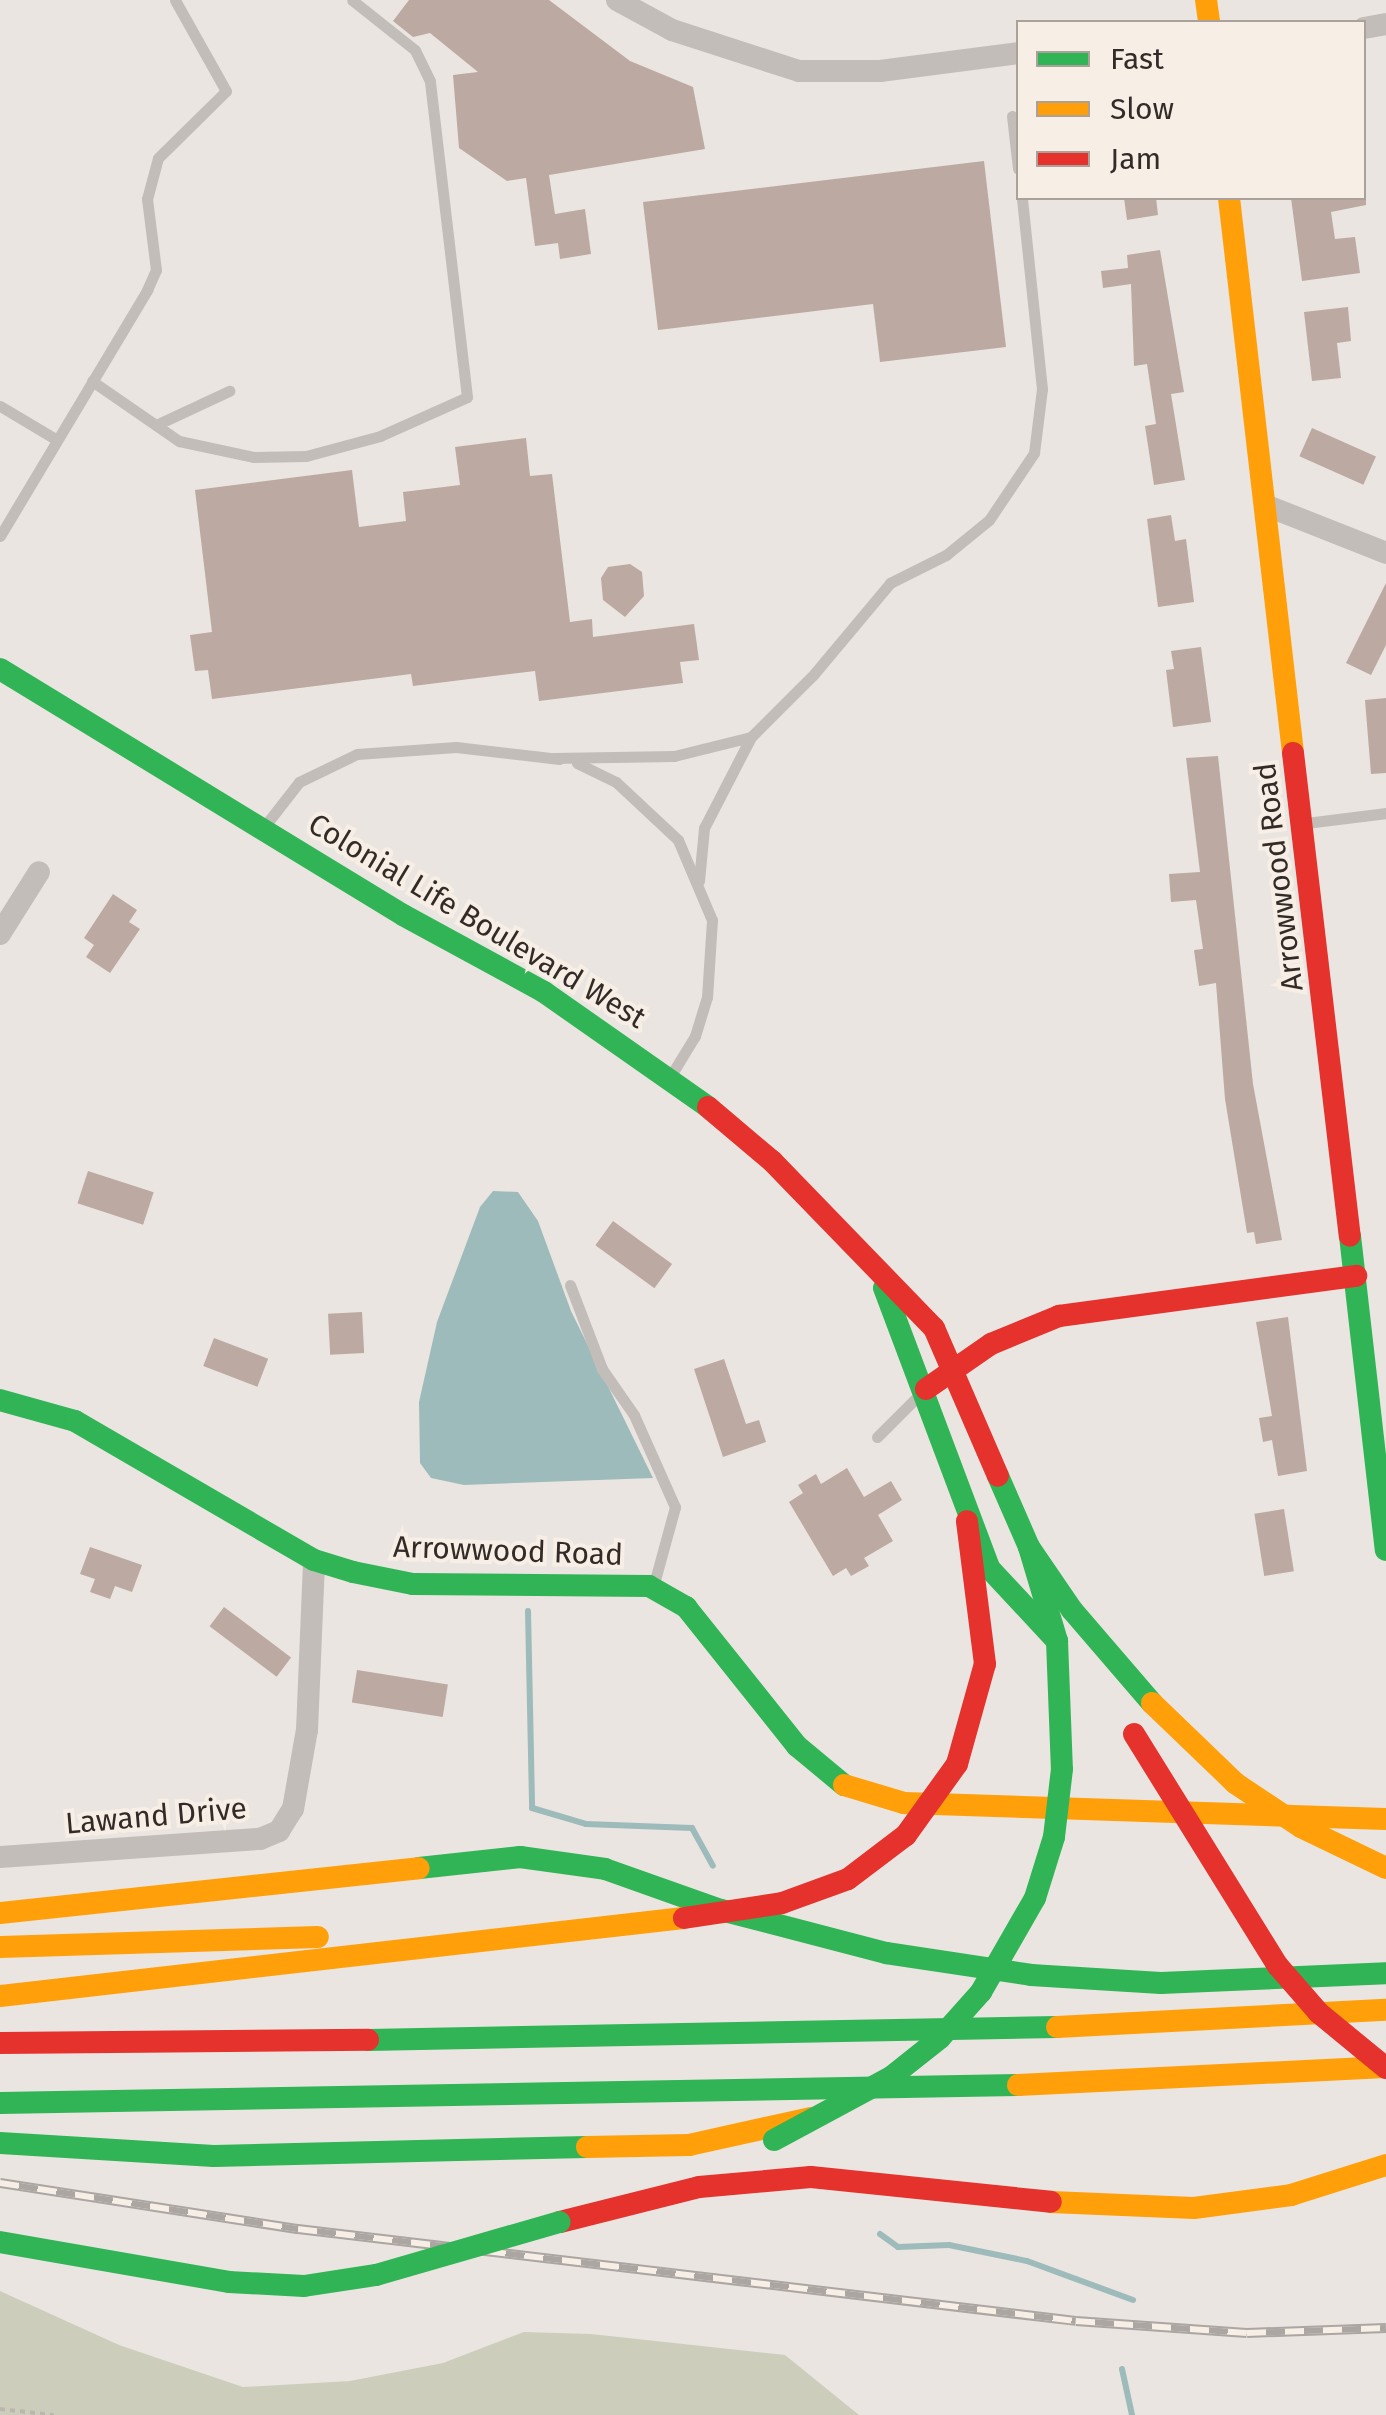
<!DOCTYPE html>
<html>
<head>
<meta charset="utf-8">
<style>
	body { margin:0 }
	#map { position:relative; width:1386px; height:2415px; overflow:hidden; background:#eae5e0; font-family:"Fira Sans",sans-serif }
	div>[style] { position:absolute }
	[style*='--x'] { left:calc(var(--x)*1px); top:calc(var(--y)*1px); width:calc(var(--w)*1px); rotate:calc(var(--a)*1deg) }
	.green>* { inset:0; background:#cccebb }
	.water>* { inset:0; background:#9dbbba }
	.stream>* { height:6px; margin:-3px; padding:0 3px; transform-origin:3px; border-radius:3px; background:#9dbbba }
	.building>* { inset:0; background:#bca9a2; transform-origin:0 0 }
	.path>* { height:4px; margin-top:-2px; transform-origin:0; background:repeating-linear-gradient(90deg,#bcb6b1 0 5px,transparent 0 10px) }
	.lane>* { height:11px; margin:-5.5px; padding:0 5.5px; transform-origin:5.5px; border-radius:5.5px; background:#c3bdb9 }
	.street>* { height:22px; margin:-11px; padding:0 11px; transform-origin:11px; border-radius:11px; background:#c3bdb9 }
	.fast>* { height:22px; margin:-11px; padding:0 11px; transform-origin:11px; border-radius:11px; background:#30b455 }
	.slow>* { height:22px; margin:-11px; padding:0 11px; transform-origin:11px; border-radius:11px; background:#ff9f0a }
	.jam>* { height:22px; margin:-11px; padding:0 11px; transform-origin:11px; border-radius:11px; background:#e5322d }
	.rail>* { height:10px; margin-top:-5px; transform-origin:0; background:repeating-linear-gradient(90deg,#f7efe6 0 19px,#aba6a2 0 38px); box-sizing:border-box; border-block:2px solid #aba6a2 }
	.fast-bridge>* { height:22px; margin:-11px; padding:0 11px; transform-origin:11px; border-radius:11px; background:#30b455 }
	.slow-bridge>* { height:22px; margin:-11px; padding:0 11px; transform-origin:11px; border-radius:11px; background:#ff9f0a }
	.jam-bridge>* { height:22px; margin:-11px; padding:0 11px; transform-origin:11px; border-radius:11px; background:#e5322d }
	span { translate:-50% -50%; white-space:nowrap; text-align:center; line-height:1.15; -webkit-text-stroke:8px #f7efe6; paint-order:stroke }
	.street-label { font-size:30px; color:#332b27 }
	.legend { position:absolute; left:1016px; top:20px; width:350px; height:180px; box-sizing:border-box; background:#f7efe6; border:2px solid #a9a19a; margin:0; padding:12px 18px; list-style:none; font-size:30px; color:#332b27 }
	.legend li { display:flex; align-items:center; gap:20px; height:50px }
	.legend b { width:50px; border:2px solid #a9a19a }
</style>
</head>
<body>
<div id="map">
	<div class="green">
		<i style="clip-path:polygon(0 2291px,119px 2345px,243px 2387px,350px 2381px,443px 2363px,524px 2332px,591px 2334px,785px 2355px,859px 2415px,0 2415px)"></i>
	</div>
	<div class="water">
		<i style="clip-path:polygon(493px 1191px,518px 1192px,538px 1221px,571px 1311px,653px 1478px,464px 1485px,431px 1478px,420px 1463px,419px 1402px,437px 1322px,480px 1207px)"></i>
	</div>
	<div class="stream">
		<i style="--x:528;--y:1611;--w:197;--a:88.8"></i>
		<i style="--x:532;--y:1808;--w:56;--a:16.5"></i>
		<i style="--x:586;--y:1824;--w:106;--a:2.2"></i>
		<i style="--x:692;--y:1828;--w:43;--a:61.1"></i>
		<i style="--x:880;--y:2234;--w:22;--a:36"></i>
		<i style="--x:898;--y:2247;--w:51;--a:-2.2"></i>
		<i style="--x:949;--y:2245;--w:80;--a:11.6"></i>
		<i style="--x:1027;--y:2261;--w:113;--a:20.2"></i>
		<i style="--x:1122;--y:2369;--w:47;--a:77.7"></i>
	</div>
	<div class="building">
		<i style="clip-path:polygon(409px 0,549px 0,630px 61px,693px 87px,705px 149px,549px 175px,555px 214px,585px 209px,591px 254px,560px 259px,558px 243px,535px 246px,526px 178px,507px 181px,459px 148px,453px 75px,478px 72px,430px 33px,413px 37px,393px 21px)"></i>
		<i style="clip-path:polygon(984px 161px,1006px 347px,880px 362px,873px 304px,658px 330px,643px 202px)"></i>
		<i style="clip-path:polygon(1124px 198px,1156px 198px,1158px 215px,1127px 220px)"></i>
		<i style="clip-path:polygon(1291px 198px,1366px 198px,1366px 205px,1331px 212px,1335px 239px,1355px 237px,1360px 273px,1302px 281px)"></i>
		<i style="clip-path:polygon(1160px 250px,1184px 392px,1171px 394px,1185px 480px,1154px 485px,1145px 426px,1156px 424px,1147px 364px,1134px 366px,1131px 284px,1103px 288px,1101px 271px,1128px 268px,1127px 255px)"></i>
		<i style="clip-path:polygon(1348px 307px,1351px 341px,1337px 343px,1341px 378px,1312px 381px,1304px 312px)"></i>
		<i style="left:1312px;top:428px;width:70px;height:31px;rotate:24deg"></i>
		<i style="clip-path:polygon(526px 438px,530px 476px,552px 474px,570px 622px,592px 619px,593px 637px,694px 624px,699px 660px,680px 662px,683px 683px,539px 701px,535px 671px,413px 686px,411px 674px,212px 699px,208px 670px,195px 671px,190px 635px,212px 632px,195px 490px,352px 470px,359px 527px,406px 521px,403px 492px,460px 485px,455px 447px)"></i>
		<i style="clip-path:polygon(1171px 515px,1175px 541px,1186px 539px,1194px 602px,1158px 607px,1147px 519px)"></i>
		<i style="clip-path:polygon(630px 564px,642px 572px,644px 596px,625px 617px,603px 600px,601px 578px,608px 567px)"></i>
		<i style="clip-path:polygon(1386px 583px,1386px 645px,1371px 675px,1346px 663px)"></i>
		<i style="clip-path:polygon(1201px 647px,1211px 722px,1173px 727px,1166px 670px,1174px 669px,1171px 651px)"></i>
		<i style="clip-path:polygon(1386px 698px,1386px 773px,1371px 774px,1365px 700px)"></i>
		<i style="clip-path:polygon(1218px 756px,1253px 1084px,1282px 1240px,1256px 1244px,1254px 1232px,1247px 1233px,1225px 1099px,1216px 983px,1199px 986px,1194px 950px,1203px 949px,1196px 900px,1171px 902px,1169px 874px,1200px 872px,1186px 758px)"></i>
		<i style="clip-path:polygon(113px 894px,137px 910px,129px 922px,140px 929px,110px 973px,86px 957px,94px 945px,84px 938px)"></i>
		<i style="left:88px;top:1171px;width:69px;height:34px;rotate:18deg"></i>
		<i style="left:613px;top:1221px;width:73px;height:30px;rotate:36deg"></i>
		<i style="left:362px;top:1312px;width:41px;height:34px;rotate:87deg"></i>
		<i style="clip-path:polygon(1288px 1317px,1307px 1471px,1278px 1476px,1272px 1440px,1263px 1442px,1259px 1418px,1272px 1416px,1256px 1322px)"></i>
		<i style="left:214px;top:1338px;width:58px;height:30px;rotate:21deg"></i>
		<i style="clip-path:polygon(724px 1359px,746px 1424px,759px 1420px,766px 1442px,723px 1457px,694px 1369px)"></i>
		<i style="clip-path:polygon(847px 1468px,864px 1497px,891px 1481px,902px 1500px,878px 1515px,893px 1541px,864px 1558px,869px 1566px,851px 1576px,846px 1568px,833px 1576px,789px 1502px,803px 1493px,798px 1485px,816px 1474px,821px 1484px)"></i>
		<i style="left:1284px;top:1509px;width:63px;height:30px;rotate:81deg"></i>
		<i style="clip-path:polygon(90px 1547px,142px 1565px,132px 1592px,115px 1586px,110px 1599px,90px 1592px,95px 1579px,80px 1574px)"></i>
		<i style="left:224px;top:1607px;width:84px;height:24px;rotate:37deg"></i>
		<i style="left:357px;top:1670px;width:92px;height:33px;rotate:9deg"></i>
	</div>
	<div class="path">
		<i style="--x:0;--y:2409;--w:54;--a:6.3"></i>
	</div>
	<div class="lane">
		<i style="--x:1012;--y:116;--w:53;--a:83.5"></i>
		<i style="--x:92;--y:381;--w:106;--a:34.6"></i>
		<i style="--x:179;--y:441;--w:77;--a:12"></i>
		<i style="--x:254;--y:457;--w:52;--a:-1.1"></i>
		<i style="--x:306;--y:456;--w:77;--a:-15.1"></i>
		<i style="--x:380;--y:436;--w:95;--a:-24.1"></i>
		<i style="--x:467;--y:397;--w:318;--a:-96.7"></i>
		<i style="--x:430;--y:81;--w:34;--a:-116"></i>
		<i style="--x:415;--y:50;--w:80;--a:-141.6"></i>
		<i style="--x:0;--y:406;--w:66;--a:30.8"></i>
		<i style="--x:156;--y:425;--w:81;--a:-25"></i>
		<i style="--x:0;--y:536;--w:287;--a:-59.1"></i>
		<i style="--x:147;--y:290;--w:22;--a:-66"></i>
		<i style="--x:156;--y:270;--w:72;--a:-97.2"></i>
		<i style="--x:147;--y:199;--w:42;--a:-75"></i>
		<i style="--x:158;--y:158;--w:95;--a:-44.6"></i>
		<i style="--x:226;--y:91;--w:104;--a:-119.3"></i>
		<i style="--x:554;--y:758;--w:120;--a:-1"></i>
		<i style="--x:674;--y:756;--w:79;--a:-13.9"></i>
		<i style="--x:751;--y:737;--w:89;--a:-45"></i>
		<i style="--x:814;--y:674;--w:119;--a:-50.1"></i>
		<i style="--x:890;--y:583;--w:63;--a:-26.6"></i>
		<i style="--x:946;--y:555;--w:55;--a:-39.1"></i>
		<i style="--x:989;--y:520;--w:81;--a:-56.1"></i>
		<i style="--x:1034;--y:453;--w:64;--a:-82.9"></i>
		<i style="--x:1042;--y:389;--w:192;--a:-96"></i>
		<i style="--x:577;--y:763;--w:43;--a:26"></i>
		<i style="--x:616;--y:782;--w:85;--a:43.1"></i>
		<i style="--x:678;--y:840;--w:87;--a:67"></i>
		<i style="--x:712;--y:920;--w:77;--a:93.7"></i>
		<i style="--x:707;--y:997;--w:41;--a:107.1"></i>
		<i style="--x:695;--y:1036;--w:42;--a:121.4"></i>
		<i style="--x:1306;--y:823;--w:81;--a:-7.1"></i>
		<i style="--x:264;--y:827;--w:57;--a:-52.1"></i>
		<i style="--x:299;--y:782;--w:64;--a:-25.8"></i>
		<i style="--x:357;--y:754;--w:99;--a:-4"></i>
		<i style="--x:456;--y:747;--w:104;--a:6.6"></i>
		<i style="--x:699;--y:881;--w:53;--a:-84.6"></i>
		<i style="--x:704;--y:828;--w:102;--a:-62.7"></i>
		<i style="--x:570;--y:1285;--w:90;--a:69.1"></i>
		<i style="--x:602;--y:1369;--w:56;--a:55.2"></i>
		<i style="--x:634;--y:1415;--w:101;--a:66"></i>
		<i style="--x:675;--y:1507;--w:80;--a:105.3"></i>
		<i style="--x:877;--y:1437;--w:59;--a:-45"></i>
	</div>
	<div class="street">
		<i style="--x:617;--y:0;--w:63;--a:28.6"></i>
		<i style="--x:672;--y:30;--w:133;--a:17.9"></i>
		<i style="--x:799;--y:71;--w:81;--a:0"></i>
		<i style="--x:880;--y:71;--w:139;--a:-7.4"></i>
		<i style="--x:1364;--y:28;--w:22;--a:-10"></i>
		<i style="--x:1265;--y:505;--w:130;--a:21.6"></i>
		<i style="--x:0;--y:934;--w:73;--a:-57.8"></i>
		<i style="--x:0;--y:1857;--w:261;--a:-4"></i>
		<i style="--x:260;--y:1839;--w:21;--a:-23"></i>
		<i style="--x:279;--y:1831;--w:26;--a:-58"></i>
		<i style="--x:293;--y:1809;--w:80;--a:-80"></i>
		<i style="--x:307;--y:1730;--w:170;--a:-87.6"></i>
	</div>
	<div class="fast">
		<i style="--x:0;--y:669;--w:472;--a:31.4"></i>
		<i style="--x:403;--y:915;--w:161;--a:28.6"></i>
		<i style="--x:544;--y:992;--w:200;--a:35"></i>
		<i style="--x:1350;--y:1236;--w:316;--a:83.5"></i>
		<i style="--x:884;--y:1288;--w:299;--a:69.4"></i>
		<i style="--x:989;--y:1568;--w:100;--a:47"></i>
		<i style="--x:0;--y:1400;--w:78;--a:15.6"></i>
		<i style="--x:75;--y:1421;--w:276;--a:30.2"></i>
		<i style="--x:314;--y:1560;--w:41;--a:17.1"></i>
		<i style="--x:353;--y:1572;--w:61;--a:11.3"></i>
		<i style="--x:413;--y:1584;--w:236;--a:0.5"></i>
		<i style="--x:649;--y:1586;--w:43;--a:29.6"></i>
		<i style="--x:686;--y:1607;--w:178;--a:51.4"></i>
		<i style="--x:797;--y:1746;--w:61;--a:39.7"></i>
		<i style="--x:998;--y:1476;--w:77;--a:66.4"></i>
		<i style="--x:1029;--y:1547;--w:98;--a:73.4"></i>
		<i style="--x:1029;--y:1547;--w:76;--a:55.7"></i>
		<i style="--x:1072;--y:1610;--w:123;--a:49.3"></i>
		<i style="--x:1057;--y:1641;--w:128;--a:87.8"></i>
		<i style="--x:419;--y:1868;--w:102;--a:-6.2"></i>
		<i style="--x:520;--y:1857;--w:86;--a:8"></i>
		<i style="--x:605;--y:1869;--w:123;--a:19.5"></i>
		<i style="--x:721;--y:1910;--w:171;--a:14.6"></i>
		<i style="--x:886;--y:1953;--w:147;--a:8.6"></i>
		<i style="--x:1031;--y:1975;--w:130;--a:3.5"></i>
		<i style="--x:1161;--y:1983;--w:225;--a:-2.5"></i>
		<i style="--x:368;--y:2040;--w:689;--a:-1.08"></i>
		<i style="--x:0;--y:2103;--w:1018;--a:-1.01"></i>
		<i style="--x:0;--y:2143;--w:214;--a:3.5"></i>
		<i style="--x:214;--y:2156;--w:373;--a:-1.4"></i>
	</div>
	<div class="slow">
		<i style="--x:1206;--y:0;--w:22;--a:82"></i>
		<i style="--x:1229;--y:198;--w:559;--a:83.42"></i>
		<i style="--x:844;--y:1785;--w:63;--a:16.7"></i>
		<i style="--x:904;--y:1803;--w:482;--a:1.9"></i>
		<i style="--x:0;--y:1913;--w:421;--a:-6.1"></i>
		<i style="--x:0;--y:1947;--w:318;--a:-1.8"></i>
		<i style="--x:0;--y:1996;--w:688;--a:-6.51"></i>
		<i style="--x:1057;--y:2027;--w:329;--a:-3"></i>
		<i style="--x:1018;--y:2085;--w:368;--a:-2.8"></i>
		<i style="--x:587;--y:2147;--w:102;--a:-1.1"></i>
		<i style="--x:689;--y:2145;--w:125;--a:-12.5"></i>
		<i style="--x:1051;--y:2202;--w:143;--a:2.4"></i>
		<i style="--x:1194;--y:2208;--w:98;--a:-7.6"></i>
		<i style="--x:1291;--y:2195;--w:100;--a:-17.5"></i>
	</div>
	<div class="jam">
		<i style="--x:1293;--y:753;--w:486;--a:83.3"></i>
		<i style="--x:708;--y:1107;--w:84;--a:40.2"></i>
		<i style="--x:772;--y:1161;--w:233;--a:45.9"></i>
		<i style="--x:934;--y:1328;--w:161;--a:66.6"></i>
		<i style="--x:926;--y:1389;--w:79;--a:-34.7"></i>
		<i style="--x:991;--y:1344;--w:74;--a:-22.4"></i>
		<i style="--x:1059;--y:1316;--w:300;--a:-7.7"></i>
		<i style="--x:957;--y:1764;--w:104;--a:-74.4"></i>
		<i style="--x:985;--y:1664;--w:144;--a:-97.2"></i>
		<i style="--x:0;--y:2043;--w:368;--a:-0.5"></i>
		<i style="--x:560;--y:2222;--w:143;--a:-14.1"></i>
		<i style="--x:699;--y:2187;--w:112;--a:-5.1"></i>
		<i style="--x:811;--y:2177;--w:241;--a:5.9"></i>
	</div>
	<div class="rail">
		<i style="--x:0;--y:2183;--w:302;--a:8.8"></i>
		<i style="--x:298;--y:2229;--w:783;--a:6.74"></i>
		<i style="--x:1076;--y:2321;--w:171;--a:4"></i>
		<i style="--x:1247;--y:2333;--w:139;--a:-2.1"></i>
	</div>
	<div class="fast-bridge">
		<i style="--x:774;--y:2140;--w:133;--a:-28.3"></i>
		<i style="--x:891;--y:2077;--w:63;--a:-38.5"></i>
		<i style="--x:940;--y:2038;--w:62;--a:-48.3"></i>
		<i style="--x:981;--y:1992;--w:108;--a:-60.1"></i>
		<i style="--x:1035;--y:1898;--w:64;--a:-72.7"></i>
		<i style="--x:1054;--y:1837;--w:68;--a:-83.3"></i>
		<i style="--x:0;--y:2242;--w:232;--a:9.9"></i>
		<i style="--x:229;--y:2282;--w:75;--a:3.1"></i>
		<i style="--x:304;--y:2286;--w:73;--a:-8.7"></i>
		<i style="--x:376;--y:2275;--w:191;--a:-16.1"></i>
	</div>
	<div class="slow-bridge">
		<i style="--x:1152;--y:1703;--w:115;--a:43.9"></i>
		<i style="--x:1235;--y:1783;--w:79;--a:33.7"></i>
		<i style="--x:1301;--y:1827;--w:94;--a:25.8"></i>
	</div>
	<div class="jam-bridge">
		<i style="--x:1134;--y:1734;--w:273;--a:58.2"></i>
		<i style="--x:1278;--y:1966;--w:62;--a:48.9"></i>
		<i style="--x:1319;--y:2013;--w:87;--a:39.4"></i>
		<i style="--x:684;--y:1918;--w:99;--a:-8.7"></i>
		<i style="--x:782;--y:1903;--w:70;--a:-20"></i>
		<i style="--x:848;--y:1879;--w:73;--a:-37.2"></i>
		<i style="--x:906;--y:1835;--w:87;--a:-54.3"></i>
	</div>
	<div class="street-label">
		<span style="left:1279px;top:877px;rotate:-97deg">Arrowwood Road</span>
		<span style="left:477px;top:921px;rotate:31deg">Colonial Life Boulevard West</span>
		<span style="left:508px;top:1551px;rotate:2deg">Arrowwood Road</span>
		<span style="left:156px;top:1816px;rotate:-5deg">Lawand Drive</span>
	</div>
	<ul class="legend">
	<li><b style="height:12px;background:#30b455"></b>Fast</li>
	<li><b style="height:12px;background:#ff9f0a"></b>Slow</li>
	<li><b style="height:12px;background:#e5322d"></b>Jam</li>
	</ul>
</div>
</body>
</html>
